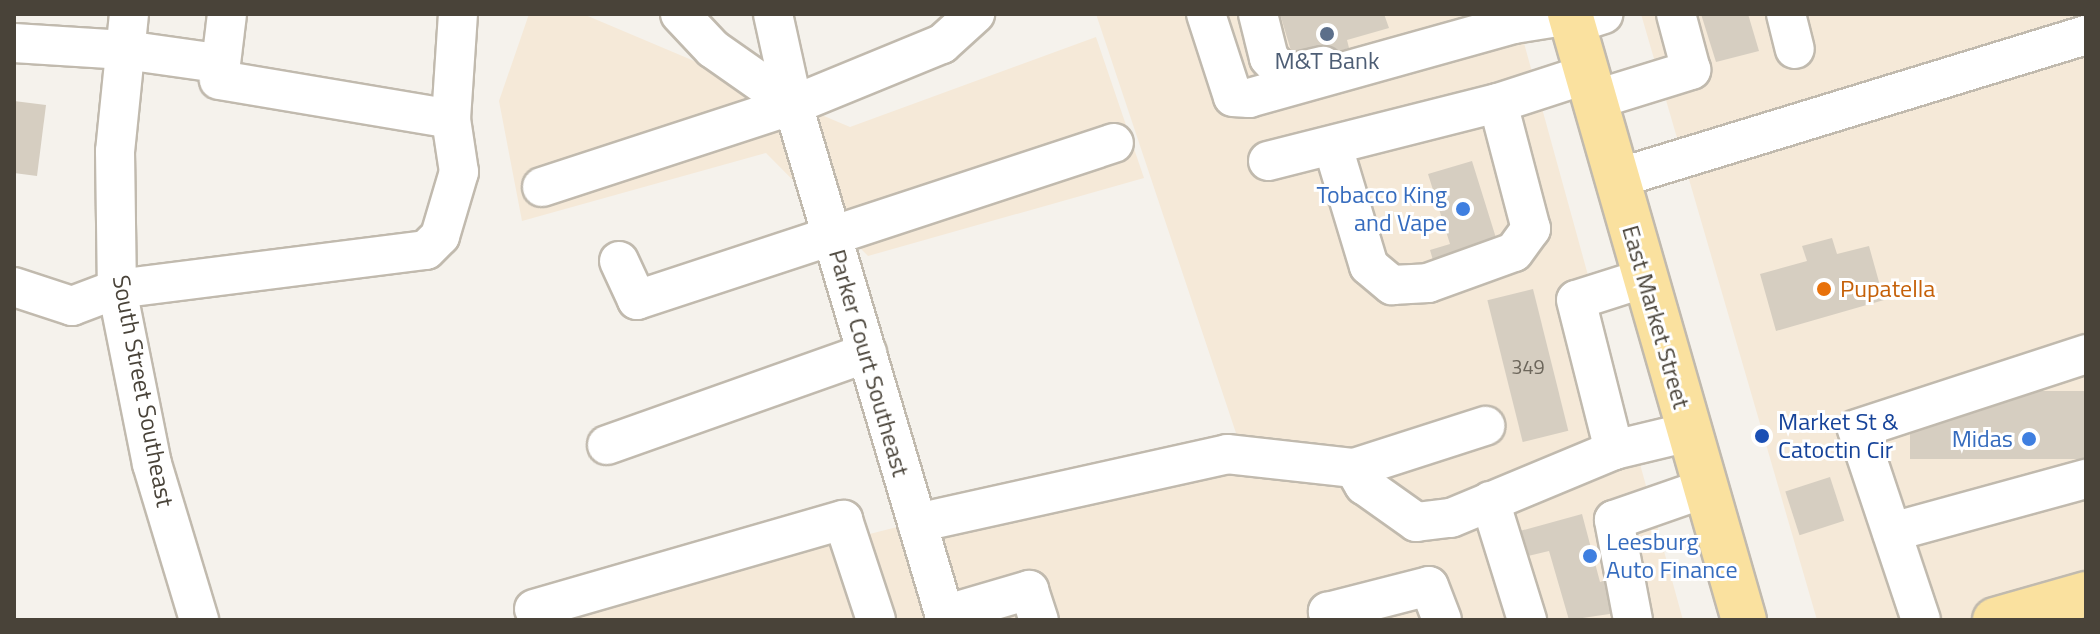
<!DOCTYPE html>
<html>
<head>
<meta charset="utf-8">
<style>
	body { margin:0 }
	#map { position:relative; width:2100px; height:634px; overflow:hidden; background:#f5f2ec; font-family:"Titillium Web",sans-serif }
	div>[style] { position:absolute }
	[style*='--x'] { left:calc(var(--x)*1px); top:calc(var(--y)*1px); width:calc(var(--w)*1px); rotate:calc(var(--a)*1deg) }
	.commercial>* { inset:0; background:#f5e9d8 }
	.building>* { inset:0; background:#d6cec1; transform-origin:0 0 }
	.roads { filter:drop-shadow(2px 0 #c1baae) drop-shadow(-2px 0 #c1baae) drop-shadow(0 2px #c1baae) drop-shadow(0 -2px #c1baae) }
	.minor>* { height:38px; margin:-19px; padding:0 19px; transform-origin:19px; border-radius:19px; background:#fff }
	.major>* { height:44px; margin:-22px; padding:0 22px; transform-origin:22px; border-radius:22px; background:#fae19f }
	.dots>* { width:22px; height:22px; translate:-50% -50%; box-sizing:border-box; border:4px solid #fff; border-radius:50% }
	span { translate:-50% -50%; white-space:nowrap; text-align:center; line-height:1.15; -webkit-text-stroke:6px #fff; paint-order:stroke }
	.number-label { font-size:20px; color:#6c665b }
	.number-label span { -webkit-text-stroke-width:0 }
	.service-label { font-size:24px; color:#4e5e75 }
	.shop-label { font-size:24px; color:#366cbe }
	.right { translate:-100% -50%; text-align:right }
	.left { translate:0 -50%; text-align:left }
	.food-label { font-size:24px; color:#c56008 }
	.street-label { font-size:24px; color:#494339 }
	.transit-label { font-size:24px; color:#164399 }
	.frame { position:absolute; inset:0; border:16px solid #494339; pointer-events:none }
</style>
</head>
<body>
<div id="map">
	<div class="commercial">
		<i style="clip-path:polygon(529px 14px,583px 14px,850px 127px,1096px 37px,1144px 178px,868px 256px,766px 153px,522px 221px,499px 101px)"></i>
		<i style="clip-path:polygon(1096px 14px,1516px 14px,1683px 620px,533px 620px,897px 527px,1244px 457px)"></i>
		<i style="clip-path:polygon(1641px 14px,2086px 14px,2086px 620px,1817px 620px)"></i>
	</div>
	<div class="building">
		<i style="clip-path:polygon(1280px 14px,1384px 14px,1389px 28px,1347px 40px,1349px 48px,1295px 64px)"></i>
		<i style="clip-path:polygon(1701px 14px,1748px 14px,1759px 51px,1716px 62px)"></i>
		<i style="clip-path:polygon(14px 101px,46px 105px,37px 176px,14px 173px)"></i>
		<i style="clip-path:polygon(1472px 161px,1501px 254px,1437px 274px,1430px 250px,1450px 244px,1428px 174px)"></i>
		<i style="clip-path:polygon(1832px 238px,1837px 254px,1869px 246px,1884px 300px,1776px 331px,1760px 274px,1807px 261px,1802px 246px)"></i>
		<i style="left:1533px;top:289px;width:146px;height:47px;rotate:76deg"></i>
		<i style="left:2086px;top:391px;width:68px;height:176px;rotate:90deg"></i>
		<i style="left:1830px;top:477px;width:46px;height:47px;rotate:72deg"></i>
		<i style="clip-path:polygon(1582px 514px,1600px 582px,1606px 580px,1616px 613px,1569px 620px,1549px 551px,1528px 556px,1520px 531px)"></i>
	</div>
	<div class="roads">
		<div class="minor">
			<i style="--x:129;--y:14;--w:138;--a:95.8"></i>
			<i style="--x:115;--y:151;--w:138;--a:89.2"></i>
			<i style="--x:117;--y:289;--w:178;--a:78.7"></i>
			<i style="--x:152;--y:464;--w:163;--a:73.2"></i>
			<i style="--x:227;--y:14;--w:66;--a:96.9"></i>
			<i style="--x:219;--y:80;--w:235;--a:9.5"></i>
			<i style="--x:680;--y:14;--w:48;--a:46.7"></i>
			<i style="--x:713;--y:49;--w:98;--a:35"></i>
			<i style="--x:793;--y:105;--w:537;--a:73.45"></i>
			<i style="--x:773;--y:14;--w:93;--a:77.6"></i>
			<i style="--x:1206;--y:14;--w:87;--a:72"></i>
			<i style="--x:1233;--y:97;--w:16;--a:4"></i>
			<i style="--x:1249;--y:98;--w:275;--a:-15.6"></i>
			<i style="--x:1514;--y:24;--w:57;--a:-9.1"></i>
			<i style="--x:1258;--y:14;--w:45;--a:76"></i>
			<i style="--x:1269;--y:58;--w:16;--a:47"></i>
			<i style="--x:1280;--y:70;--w:12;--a:14"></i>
			<i style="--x:1292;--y:73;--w:32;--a:-13"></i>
			<i style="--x:1786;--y:14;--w:36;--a:76"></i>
			<i style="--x:1573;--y:24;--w:32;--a:-18"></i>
			<i style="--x:14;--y:43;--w:111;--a:3.6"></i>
			<i style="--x:125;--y:50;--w:93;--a:8"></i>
			<i style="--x:1594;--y:100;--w:102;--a:-17.2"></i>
			<i style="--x:1691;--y:70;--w:58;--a:-105"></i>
			<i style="--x:1333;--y:147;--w:124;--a:73.2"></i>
			<i style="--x:1369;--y:266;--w:30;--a:40"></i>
			<i style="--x:1392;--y:285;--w:36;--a:-3"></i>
			<i style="--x:1428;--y:283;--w:91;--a:-19.8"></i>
			<i style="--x:1514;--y:252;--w:29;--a:-54"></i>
			<i style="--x:1531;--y:229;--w:130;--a:-104.7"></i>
			<i style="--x:1268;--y:161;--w:237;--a:-14.2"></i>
			<i style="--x:1498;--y:103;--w:94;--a:-18"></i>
			<i style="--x:1615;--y:179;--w:493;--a:-17"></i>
			<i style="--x:542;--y:187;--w:264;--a:-18.1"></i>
			<i style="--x:793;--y:105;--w:161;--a:-22.3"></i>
			<i style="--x:942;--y:44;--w:45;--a:-42.3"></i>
			<i style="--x:619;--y:261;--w:43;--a:65.2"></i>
			<i style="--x:637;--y:300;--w:502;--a:-18.22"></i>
			<i style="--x:1645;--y:278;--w:72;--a:162.3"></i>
			<i style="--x:1576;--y:300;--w:155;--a:75.8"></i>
			<i style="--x:1614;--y:450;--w:77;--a:-13.5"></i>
			<i style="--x:14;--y:287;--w:61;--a:18.1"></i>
			<i style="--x:72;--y:306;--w:48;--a:-20.7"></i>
			<i style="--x:117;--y:289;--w:311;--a:-7.2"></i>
			<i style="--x:426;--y:250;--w:20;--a:-45"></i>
			<i style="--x:440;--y:236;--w:67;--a:-73.5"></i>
			<i style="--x:459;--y:172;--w:54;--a:-98.6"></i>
			<i style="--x:451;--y:119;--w:105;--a:-86.2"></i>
			<i style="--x:607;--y:445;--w:276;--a:-19.5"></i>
			<i style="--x:1354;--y:468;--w:20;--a:60"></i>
			<i style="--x:1364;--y:485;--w:64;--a:35.4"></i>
			<i style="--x:1416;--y:522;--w:35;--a:-7"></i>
			<i style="--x:1451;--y:518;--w:177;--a:-22.6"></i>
			<i style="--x:1490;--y:501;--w:125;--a:72.7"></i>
			<i style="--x:917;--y:523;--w:318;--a:-12.5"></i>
			<i style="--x:1227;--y:454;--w:128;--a:6.3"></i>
			<i style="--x:1354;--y:468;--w:138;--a:-17.8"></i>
			<i style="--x:1892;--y:532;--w:201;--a:-15.3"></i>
			<i style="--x:534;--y:609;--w:322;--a:-16.1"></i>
			<i style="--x:843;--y:520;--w:105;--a:71.7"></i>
			<i style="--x:944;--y:615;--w:89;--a:-16.4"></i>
			<i style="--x:1029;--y:590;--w:32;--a:72"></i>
			<i style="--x:1331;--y:620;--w:9;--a:-111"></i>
			<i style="--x:1328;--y:612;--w:104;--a:-14.4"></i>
			<i style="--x:1429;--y:586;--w:36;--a:69"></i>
			<i style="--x:1633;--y:620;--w:102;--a:-100.8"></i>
			<i style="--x:1614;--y:520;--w:97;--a:-19.2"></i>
			<i style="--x:1921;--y:620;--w:201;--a:-108.5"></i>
			<i style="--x:1857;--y:429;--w:241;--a:-18.1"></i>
		</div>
		<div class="major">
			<i style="--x:1570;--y:14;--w:630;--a:73.98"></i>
			<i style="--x:1995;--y:620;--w:95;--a:-15.9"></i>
		</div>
	</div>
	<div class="dots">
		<i style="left:1327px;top:34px;background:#5c6f8a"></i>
		<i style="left:1463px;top:209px;background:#3f7fe0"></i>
		<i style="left:1824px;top:289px;background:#e8710a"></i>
		<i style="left:1762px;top:436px;background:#1a4fb4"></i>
		<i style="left:2029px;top:439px;background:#3f7fe0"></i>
		<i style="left:1590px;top:556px;background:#3f7fe0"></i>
	</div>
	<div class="number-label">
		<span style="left:1528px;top:366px">349</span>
	</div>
	<div class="service-label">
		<span style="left:1327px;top:61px">M&amp;T Bank</span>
	</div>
	<div class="shop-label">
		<span class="right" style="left:1447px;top:209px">Tobacco King<br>and Vape</span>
		<span class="right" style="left:2013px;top:439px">Midas</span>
		<span class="left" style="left:1606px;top:556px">Leesburg<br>Auto Finance</span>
	</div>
	<div class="food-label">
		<span class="left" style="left:1840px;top:289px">Pupatella</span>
	</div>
	<div class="street-label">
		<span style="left:1656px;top:317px;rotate:74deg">East Market Street</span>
		<span style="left:869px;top:363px;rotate:74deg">Parker Court Southeast</span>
		<span style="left:143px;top:391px;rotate:79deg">South Street Southeast</span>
	</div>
	<div class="transit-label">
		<span class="left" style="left:1778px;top:436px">Market St &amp;<br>Catoctin Cir</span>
	</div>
	<div class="frame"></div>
</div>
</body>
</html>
